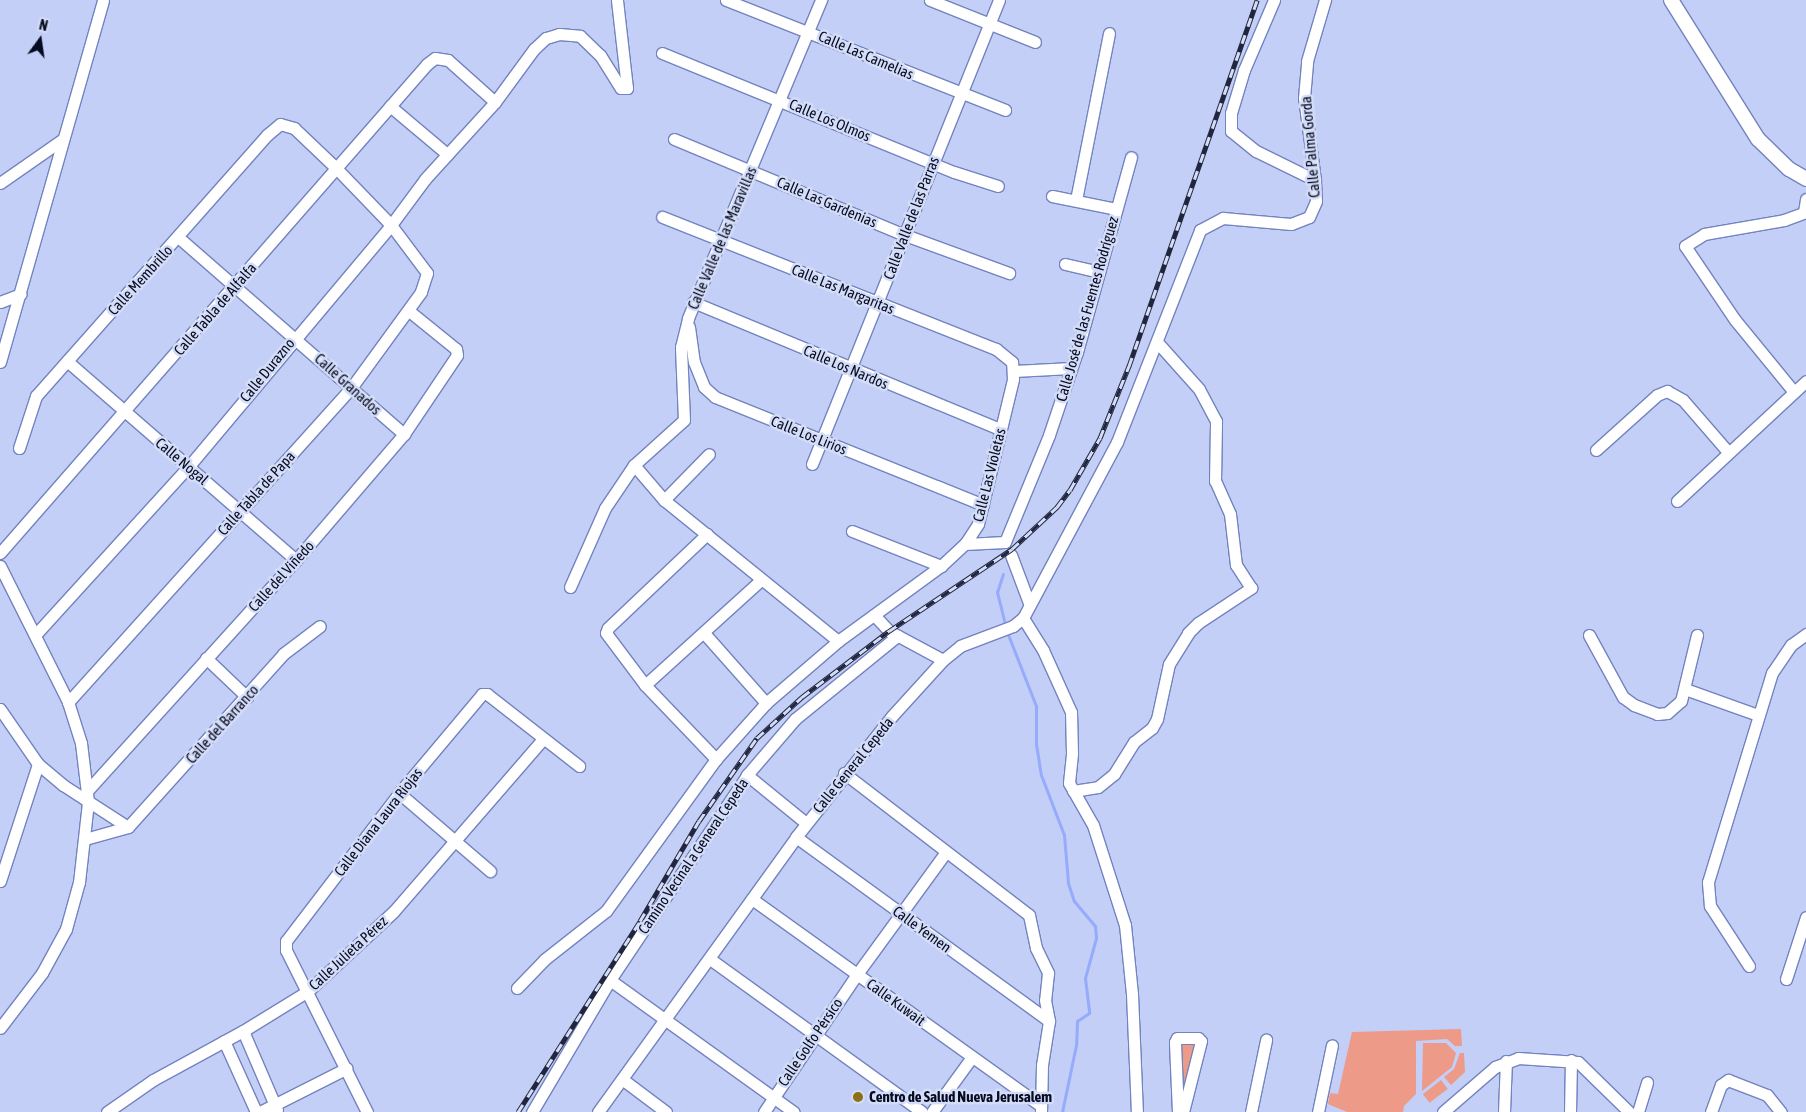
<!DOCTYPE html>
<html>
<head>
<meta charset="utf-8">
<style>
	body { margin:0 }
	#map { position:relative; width:1806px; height:1112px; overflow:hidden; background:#c3cff6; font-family:"Asap Condensed",sans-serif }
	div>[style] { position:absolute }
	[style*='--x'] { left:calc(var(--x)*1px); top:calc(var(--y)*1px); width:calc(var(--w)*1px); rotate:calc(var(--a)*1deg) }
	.green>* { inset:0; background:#ed9a89; transform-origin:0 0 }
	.stream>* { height:3px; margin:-1.5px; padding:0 1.5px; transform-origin:1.5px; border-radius:1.5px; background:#96abfb }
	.roads { filter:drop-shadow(1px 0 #7383bf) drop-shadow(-1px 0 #7383bf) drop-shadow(0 1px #7383bf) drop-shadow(0 -1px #7383bf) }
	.minor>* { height:11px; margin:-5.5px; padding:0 5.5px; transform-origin:5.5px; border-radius:5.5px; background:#fff }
	.major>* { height:14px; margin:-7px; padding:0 7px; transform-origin:7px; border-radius:7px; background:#fff }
	.rail>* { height:5px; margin-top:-2.5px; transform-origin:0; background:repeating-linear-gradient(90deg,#d4ddf7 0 9px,#21263e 0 18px); box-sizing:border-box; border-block:1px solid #21263e }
	.dots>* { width:14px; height:14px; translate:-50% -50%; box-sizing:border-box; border:2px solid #d4ddf7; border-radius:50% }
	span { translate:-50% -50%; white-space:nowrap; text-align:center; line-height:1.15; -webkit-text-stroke:5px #d4ddf7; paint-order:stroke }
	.street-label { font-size:15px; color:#070b21 }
	.poi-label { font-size:15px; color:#070b21; font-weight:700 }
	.left { translate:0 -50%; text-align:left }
	.north { position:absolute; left:15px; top:15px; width:50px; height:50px; -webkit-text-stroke:4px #d4ddf7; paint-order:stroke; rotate:14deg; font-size:14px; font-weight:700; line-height:20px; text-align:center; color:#070b21 }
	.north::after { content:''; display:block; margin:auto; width:18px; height:22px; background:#070b21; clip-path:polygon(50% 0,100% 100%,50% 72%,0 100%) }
</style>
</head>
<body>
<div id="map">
	<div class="green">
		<i style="clip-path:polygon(1461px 1029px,1462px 1046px,1455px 1046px,1447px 1039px,1416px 1041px,1416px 1094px,1404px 1106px,1403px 1112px,1347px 1112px,1328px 1104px,1330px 1093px,1338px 1094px,1352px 1032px)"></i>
		<i style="clip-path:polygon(1198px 1042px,1181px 1112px,1176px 1044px)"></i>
		<i style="clip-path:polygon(1423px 1043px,1446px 1043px,1456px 1053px,1452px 1067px,1422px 1091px)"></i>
		<i style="clip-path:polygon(1460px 1053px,1464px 1053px,1465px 1072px,1451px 1085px,1444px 1077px,1454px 1069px)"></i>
		<i style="left:1441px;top:1080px;width:11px;height:23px;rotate:52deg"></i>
	</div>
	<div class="stream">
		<i style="--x:1003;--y:574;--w:19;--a:108"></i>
		<i style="--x:997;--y:592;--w:34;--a:76"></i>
		<i style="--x:1007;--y:632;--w:79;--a:68.6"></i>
		<i style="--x:1036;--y:706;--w:38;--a:90"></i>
		<i style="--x:1036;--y:744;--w:31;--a:81"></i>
		<i style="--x:1041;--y:775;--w:64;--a:69"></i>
		<i style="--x:1064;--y:835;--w:48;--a:85.2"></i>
		<i style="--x:1068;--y:883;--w:19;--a:72"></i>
		<i style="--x:1074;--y:901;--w:33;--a:50"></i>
		<i style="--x:1095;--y:926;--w:12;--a:85"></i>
		<i style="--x:1096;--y:938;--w:41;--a:105.4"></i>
		<i style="--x:1085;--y:978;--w:35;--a:83"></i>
		<i style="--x:1089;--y:1013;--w:14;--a:146"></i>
		<i style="--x:1077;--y:1021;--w:24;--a:92"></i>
		<i style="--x:1076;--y:1045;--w:68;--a:101.8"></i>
	</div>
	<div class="roads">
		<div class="minor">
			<i style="--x:726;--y:0;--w:300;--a:21.5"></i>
			<i style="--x:930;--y:0;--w:113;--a:21.8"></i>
			<i style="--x:1274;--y:0;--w:76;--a:113.2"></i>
			<i style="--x:1244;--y:70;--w:45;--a:106.8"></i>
			<i style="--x:1231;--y:113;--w:18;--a:90"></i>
			<i style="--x:1231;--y:131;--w:32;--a:39"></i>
			<i style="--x:1256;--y:151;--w:66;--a:26.2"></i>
			<i style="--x:662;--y:53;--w:315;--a:22.2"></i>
			<i style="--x:954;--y:172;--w:46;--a:17.7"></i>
			<i style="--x:390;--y:106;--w:75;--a:40.1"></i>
			<i style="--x:674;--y:139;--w:250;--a:22.6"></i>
			<i style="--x:905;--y:235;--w:111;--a:20.1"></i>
			<i style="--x:0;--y:183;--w:77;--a:-34.9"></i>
			<i style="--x:1052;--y:196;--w:65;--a:11.5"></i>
			<i style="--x:1076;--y:200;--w:170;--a:-78.8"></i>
			<i style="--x:1804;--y:212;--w:13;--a:-81"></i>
			<i style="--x:178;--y:237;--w:300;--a:41.1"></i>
			<i style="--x:1065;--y:264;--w:35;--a:13"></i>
			<i style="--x:0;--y:302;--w:22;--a:-21"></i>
			<i style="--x:693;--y:302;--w:331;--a:22.5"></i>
			<i style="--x:689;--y:327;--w:35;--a:82"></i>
			<i style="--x:694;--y:362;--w:27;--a:68"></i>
			<i style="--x:704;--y:387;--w:15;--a:42"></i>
			<i style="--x:715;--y:397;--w:289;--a:21.9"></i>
			<i style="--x:67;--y:361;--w:303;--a:41"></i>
			<i style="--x:0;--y:362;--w:376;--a:-74.1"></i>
			<i style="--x:1014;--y:371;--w:57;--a:-3"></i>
			<i style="--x:1794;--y:392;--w:93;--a:-129.3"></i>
			<i style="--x:1735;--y:320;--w:89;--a:-124"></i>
			<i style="--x:1685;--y:246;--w:22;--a:-32"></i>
			<i style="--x:1704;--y:234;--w:81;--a:-9.9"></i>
			<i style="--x:1784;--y:220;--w:23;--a:-20"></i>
			<i style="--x:19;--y:448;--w:55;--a:-71.9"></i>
			<i style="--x:36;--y:396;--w:349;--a:-48.5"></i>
			<i style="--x:267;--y:135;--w:17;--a:-40"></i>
			<i style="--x:280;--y:124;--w:15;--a:16"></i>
			<i style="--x:294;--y:128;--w:58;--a:43.6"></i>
			<i style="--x:336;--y:168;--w:79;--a:46"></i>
			<i style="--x:391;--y:225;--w:60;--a:53.1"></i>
			<i style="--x:427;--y:273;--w:20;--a:108"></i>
			<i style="--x:421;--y:292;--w:119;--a:126.1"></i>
			<i style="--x:351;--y:388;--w:423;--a:132"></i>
			<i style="--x:1596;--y:450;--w:82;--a:-42"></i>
			<i style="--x:1657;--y:395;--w:11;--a:-22"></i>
			<i style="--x:1667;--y:391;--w:18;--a:29"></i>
			<i style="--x:1683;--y:400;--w:69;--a:49.1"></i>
			<i style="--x:812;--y:464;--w:500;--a:-68.05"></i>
			<i style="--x:634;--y:465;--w:46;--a:49.4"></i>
			<i style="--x:664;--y:500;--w:224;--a:39"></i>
			<i style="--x:664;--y:500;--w:64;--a:-45.6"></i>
			<i style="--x:1677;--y:501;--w:176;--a:-42.9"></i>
			<i style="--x:852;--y:531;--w:96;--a:21.5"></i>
			<i style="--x:707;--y:534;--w:137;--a:136.5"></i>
			<i style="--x:608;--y:628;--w:5;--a:112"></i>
			<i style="--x:606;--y:633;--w:65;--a:53.1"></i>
			<i style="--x:645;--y:685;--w:103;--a:46.2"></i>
			<i style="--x:1005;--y:542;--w:116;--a:-67.6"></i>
			<i style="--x:1049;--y:435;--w:88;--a:-71.4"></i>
			<i style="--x:1077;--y:352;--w:202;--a:-74.5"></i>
			<i style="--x:965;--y:544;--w:40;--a:-2.9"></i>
			<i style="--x:0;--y:553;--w:649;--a:-48.87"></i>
			<i style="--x:427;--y:64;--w:10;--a:-37"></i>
			<i style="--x:435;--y:58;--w:13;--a:9"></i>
			<i style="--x:448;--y:60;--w:63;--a:41.8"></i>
			<i style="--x:1011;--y:555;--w:51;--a:69.4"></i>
			<i style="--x:0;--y:566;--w:152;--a:63.4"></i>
			<i style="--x:68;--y:702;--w:43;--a:72.4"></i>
			<i style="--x:81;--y:743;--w:59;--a:83.2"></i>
			<i style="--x:88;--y:802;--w:81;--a:96.4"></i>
			<i style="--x:79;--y:882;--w:49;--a:105.5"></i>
			<i style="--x:66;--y:929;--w:50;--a:118.6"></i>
			<i style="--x:42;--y:973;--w:69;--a:127.4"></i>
			<i style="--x:570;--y:587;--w:86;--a:-66.1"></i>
			<i style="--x:605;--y:508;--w:52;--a:-56"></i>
			<i style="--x:634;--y:465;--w:67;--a:-42"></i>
			<i style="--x:684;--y:420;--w:73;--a:-92.4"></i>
			<i style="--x:681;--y:347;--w:30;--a:-76"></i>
			<i style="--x:688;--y:318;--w:345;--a:-67.3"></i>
			<i style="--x:874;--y:615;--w:22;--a:47"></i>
			<i style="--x:889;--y:631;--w:61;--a:28.2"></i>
			<i style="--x:1023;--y:618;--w:38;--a:58"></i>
			<i style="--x:1043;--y:650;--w:68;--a:65.7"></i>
			<i style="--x:1071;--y:712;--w:42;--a:88.6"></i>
			<i style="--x:1072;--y:754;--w:29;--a:96"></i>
			<i style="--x:1069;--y:783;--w:48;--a:60.3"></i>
			<i style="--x:1093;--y:825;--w:105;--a:72.3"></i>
			<i style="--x:1125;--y:925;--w:69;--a:84.2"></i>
			<i style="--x:1132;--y:994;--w:118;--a:87.6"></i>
			<i style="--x:704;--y:633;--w:94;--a:48.5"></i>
			<i style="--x:36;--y:634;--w:227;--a:-47.7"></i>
			<i style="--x:189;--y:466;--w:314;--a:-50"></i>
			<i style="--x:391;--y:225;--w:57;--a:-53.5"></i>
			<i style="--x:425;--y:179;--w:104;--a:-47.7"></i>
			<i style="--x:495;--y:102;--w:66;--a:-53.7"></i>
			<i style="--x:534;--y:49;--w:16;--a:-43"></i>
			<i style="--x:546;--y:38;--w:14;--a:-17"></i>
			<i style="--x:559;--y:34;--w:21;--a:5"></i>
			<i style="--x:580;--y:36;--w:28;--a:44"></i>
			<i style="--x:600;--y:55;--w:39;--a:58"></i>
			<i style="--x:621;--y:88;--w:6;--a:0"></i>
			<i style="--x:627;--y:88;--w:89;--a:-96.5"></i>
			<i style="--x:1589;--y:635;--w:71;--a:61.3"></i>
			<i style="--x:1623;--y:697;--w:14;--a:36"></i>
			<i style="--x:1634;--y:705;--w:25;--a:21"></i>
			<i style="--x:1657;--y:714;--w:10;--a:-6"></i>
			<i style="--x:1667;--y:713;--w:18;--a:-41"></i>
			<i style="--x:1681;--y:701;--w:68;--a:-76.4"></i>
			<i style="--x:206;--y:658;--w:57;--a:43.6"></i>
			<i style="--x:645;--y:685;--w:156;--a:-42.2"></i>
			<i style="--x:1685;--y:689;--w:77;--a:19.6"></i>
			<i style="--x:0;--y:709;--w:67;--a:55.4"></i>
			<i style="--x:38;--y:764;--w:33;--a:40"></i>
			<i style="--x:63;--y:785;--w:77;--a:32.9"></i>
			<i style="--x:844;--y:773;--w:233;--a:37.5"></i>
			<i style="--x:1029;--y:915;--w:34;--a:78"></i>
			<i style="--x:1036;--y:948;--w:28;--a:64"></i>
			<i style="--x:1048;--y:973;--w:27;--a:96"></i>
			<i style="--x:1045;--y:1000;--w:21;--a:79"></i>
			<i style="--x:1049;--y:1021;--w:45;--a:99"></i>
			<i style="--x:1042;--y:1065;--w:47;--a:91.2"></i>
			<i style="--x:747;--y:775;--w:76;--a:39.1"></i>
			<i style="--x:87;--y:791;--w:312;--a:-47.9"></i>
			<i style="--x:296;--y:560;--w:166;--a:-49.4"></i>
			<i style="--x:404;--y:434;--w:95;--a:-56.1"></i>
			<i style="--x:457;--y:355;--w:6;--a:-99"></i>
			<i style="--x:456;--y:349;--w:60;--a:-141"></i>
			<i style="--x:1073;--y:791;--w:25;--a:-9"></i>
			<i style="--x:1098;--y:787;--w:21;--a:-39"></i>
			<i style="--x:1114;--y:774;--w:38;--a:-58"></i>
			<i style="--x:1134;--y:742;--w:23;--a:-38"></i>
			<i style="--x:1152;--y:728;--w:10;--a:-61"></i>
			<i style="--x:1157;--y:719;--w:56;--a:-77.7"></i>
			<i style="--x:1169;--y:664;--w:36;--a:-58"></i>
			<i style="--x:1188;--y:633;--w:14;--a:-45"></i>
			<i style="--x:1198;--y:623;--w:64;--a:-33.4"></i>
			<i style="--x:1251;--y:588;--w:27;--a:-123"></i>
			<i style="--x:1236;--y:565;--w:51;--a:-96.7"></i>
			<i style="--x:1230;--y:514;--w:36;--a:-114"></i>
			<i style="--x:1215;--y:481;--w:60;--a:-89"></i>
			<i style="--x:1216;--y:421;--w:36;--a:-118"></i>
			<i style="--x:1199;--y:389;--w:63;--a:-131.8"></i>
			<i style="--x:399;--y:793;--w:120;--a:40.6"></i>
			<i style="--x:128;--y:827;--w:232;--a:-48.1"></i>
			<i style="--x:283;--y:654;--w:46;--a:-37.1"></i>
			<i style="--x:796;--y:837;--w:313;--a:36"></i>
			<i style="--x:85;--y:839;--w:45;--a:-15.6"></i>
			<i style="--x:0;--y:881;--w:123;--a:-72"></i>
			<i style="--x:752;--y:899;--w:354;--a:35.6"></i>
			<i style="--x:710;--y:959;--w:261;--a:35.8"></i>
			<i style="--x:1749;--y:966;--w:72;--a:-123"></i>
			<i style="--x:1710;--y:906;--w:24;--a:-95"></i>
			<i style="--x:1708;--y:882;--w:219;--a:-73"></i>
			<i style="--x:1772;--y:673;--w:34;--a:-56"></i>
			<i style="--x:1791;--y:645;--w:19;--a:-36"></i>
			<i style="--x:1786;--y:979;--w:65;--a:-72.1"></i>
			<i style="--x:610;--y:980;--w:226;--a:35.7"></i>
			<i style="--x:517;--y:988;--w:40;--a:-46"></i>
			<i style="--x:545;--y:959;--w:78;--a:-38.2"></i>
			<i style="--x:606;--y:911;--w:188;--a:-54.1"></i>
			<i style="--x:716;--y:759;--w:75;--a:-48.2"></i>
			<i style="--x:766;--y:703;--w:95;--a:-40.7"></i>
			<i style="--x:838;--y:641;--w:127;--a:-36.1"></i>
			<i style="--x:941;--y:566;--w:33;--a:-43"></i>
			<i style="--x:965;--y:544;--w:24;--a:-57"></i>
			<i style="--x:978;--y:524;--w:149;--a:-76.4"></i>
			<i style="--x:1013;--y:379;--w:17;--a:-93"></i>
			<i style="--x:1012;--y:362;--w:21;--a:-141"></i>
			<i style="--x:996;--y:349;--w:359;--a:-158.4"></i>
			<i style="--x:243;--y:1031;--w:86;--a:66.7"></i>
			<i style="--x:224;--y:1041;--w:78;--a:65.7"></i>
			<i style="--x:622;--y:1079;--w:55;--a:36.9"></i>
			<i style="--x:107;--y:1112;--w:56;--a:-34.8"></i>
			<i style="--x:153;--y:1080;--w:102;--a:-28.6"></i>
			<i style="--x:243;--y:1031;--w:76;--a:-31.6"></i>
			<i style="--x:308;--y:991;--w:117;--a:-42.9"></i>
			<i style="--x:394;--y:911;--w:228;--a:-49.1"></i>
			<i style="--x:260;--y:1112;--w:97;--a:-26.8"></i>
			<i style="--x:367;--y:1112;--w:181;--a:-116.6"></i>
			<i style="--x:286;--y:950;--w:9;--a:-90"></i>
			<i style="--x:286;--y:941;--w:186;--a:-52.6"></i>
			<i style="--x:399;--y:793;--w:129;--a:-50"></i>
			<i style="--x:482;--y:694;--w:5;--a:0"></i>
			<i style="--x:487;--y:694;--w:117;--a:38"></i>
			<i style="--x:532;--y:1112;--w:153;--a:-59.4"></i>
			<i style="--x:610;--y:980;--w:247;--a:-56.2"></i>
			<i style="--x:747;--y:775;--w:74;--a:-49.4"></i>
			<i style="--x:795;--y:719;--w:132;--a:-39.1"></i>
			<i style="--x:598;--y:1112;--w:339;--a:-54.2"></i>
			<i style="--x:796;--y:837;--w:154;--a:-51.6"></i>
			<i style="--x:892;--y:716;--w:76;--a:-47.7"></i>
			<i style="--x:943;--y:660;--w:22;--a:-39"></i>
			<i style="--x:960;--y:646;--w:57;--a:-20.7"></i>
			<i style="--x:1013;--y:626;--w:13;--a:-39"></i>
			<i style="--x:1023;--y:618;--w:200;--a:-61.9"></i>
			<i style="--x:1117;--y:442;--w:228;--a:-68.6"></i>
			<i style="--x:1200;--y:230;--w:26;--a:-28"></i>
			<i style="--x:1223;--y:218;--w:68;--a:5"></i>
			<i style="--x:1291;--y:224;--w:19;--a:-21"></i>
			<i style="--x:1309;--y:217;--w:17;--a:-66"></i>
			<i style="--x:1316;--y:201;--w:21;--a:-93"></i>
			<i style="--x:1315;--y:180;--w:83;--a:-97.6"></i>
			<i style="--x:1304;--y:98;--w:37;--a:-85"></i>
			<i style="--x:1307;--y:61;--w:64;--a:-73.6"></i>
			<i style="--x:764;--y:1112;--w:166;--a:-56"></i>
			<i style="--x:857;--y:974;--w:151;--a:-53.9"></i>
			<i style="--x:932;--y:1112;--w:68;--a:-54"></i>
			<i style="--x:1178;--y:1112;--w:70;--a:-92.5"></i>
			<i style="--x:1175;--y:1042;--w:4;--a:-63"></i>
			<i style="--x:1177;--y:1038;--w:21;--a:0"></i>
			<i style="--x:1198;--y:1038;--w:4;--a:45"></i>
			<i style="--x:1201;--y:1041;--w:73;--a:104.2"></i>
			<i style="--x:1251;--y:1112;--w:74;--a:-78.2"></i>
			<i style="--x:1318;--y:1112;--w:68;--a:-78.2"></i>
			<i style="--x:1443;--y:1112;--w:69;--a:-40.9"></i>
			<i style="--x:1495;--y:1067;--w:25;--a:-21"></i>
			<i style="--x:1518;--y:1058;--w:60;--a:3.8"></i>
			<i style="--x:1578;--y:1062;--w:71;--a:44.4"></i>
			<i style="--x:1504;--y:1112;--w:51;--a:-87.8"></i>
			<i style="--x:1570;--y:1112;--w:52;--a:-88.9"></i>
			<i style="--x:1638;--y:1112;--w:31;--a:-73"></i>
			<i style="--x:1711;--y:1112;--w:29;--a:-70"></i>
			<i style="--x:1721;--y:1085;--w:9;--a:-36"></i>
			<i style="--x:1728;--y:1080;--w:42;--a:21"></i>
			<i style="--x:1767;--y:1095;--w:22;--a:51"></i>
		</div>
		<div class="major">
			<i style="--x:1671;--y:0;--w:164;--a:58"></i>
			<i style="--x:1758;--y:139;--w:43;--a:44.1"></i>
			<i style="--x:1789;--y:169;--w:20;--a:30"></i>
		</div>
	</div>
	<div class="rail">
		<i style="--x:518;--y:1112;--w:227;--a:-57.4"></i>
		<i style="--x:640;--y:921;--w:116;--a:-59.5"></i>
		<i style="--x:699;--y:821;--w:101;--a:-55.1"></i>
		<i style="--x:757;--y:738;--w:61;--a:-42.3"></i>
		<i style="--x:802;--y:697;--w:109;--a:-37.2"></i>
		<i style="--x:889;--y:631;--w:148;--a:-33.7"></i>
		<i style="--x:1012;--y:549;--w:62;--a:-43"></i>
		<i style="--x:1057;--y:507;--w:21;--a:-53"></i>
		<i style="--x:1070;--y:490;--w:60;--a:-60"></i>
		<i style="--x:1100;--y:438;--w:78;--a:-68.1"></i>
		<i style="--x:1129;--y:366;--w:388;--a:-70.7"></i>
	</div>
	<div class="dots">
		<i style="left:858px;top:1097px;background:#8b7113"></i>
	</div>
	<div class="street-label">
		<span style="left:866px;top:55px;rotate:23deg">Calle Las Camelias</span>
		<span style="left:830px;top:120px;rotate:23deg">Calle Los Olmos</span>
		<span style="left:1310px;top:147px;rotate:-95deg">Calle Palma Gorda</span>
		<span style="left:827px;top:202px;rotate:23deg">Calle Las Gardenias</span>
		<span style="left:911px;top:218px;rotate:-69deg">Calle Valle de las Parras</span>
		<span style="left:722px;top:238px;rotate:-67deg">Calle Valle de las Maravillas</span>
		<span style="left:140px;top:280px;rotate:-48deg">Calle Membrillo</span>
		<span style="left:843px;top:289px;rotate:22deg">Calle Las Margaritas</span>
		<span style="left:215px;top:309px;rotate:-49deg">Calle Tabla de Alfalfa</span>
		<span style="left:1087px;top:309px;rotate:-74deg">Calle José de las Fuentes Rodríguez</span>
		<span style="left:846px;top:367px;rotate:23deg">Calle Los Nardos</span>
		<span style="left:267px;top:370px;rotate:-51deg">Calle Durazno</span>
		<span style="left:348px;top:384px;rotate:42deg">Calle Granados</span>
		<span style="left:809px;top:435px;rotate:22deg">Calle Los Lirios</span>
		<span style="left:182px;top:461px;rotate:40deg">Calle Nogal</span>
		<span style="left:989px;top:475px;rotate:-76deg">Calle Las Violetas</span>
		<span style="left:256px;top:493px;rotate:-48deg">Calle Tabla de Papa</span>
		<span style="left:281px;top:576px;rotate:-48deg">Calle del Viñedo</span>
		<span style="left:222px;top:724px;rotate:-48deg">Calle del Barranco</span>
		<span style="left:853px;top:765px;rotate:-51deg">Calle General Cepeda</span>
		<span style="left:378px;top:822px;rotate:-52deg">Calle Diana Laura Riojas</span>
		<span style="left:693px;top:856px;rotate:-56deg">Camino Vecinal a General Cepeda</span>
		<span style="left:922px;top:929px;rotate:36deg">Calle Yemen</span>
		<span style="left:348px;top:953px;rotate:-43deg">Calle Julieta Pérez</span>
		<span style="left:896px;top:1002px;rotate:36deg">Calle Kuwait</span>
		<span style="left:810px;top:1042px;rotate:-56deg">Calle Golfo Pérsico</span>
	</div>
	<div class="poi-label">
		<span class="left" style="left:869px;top:1097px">Centro de Salud Nueva Jerusalem</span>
	</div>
	<div class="north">N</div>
</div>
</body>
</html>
